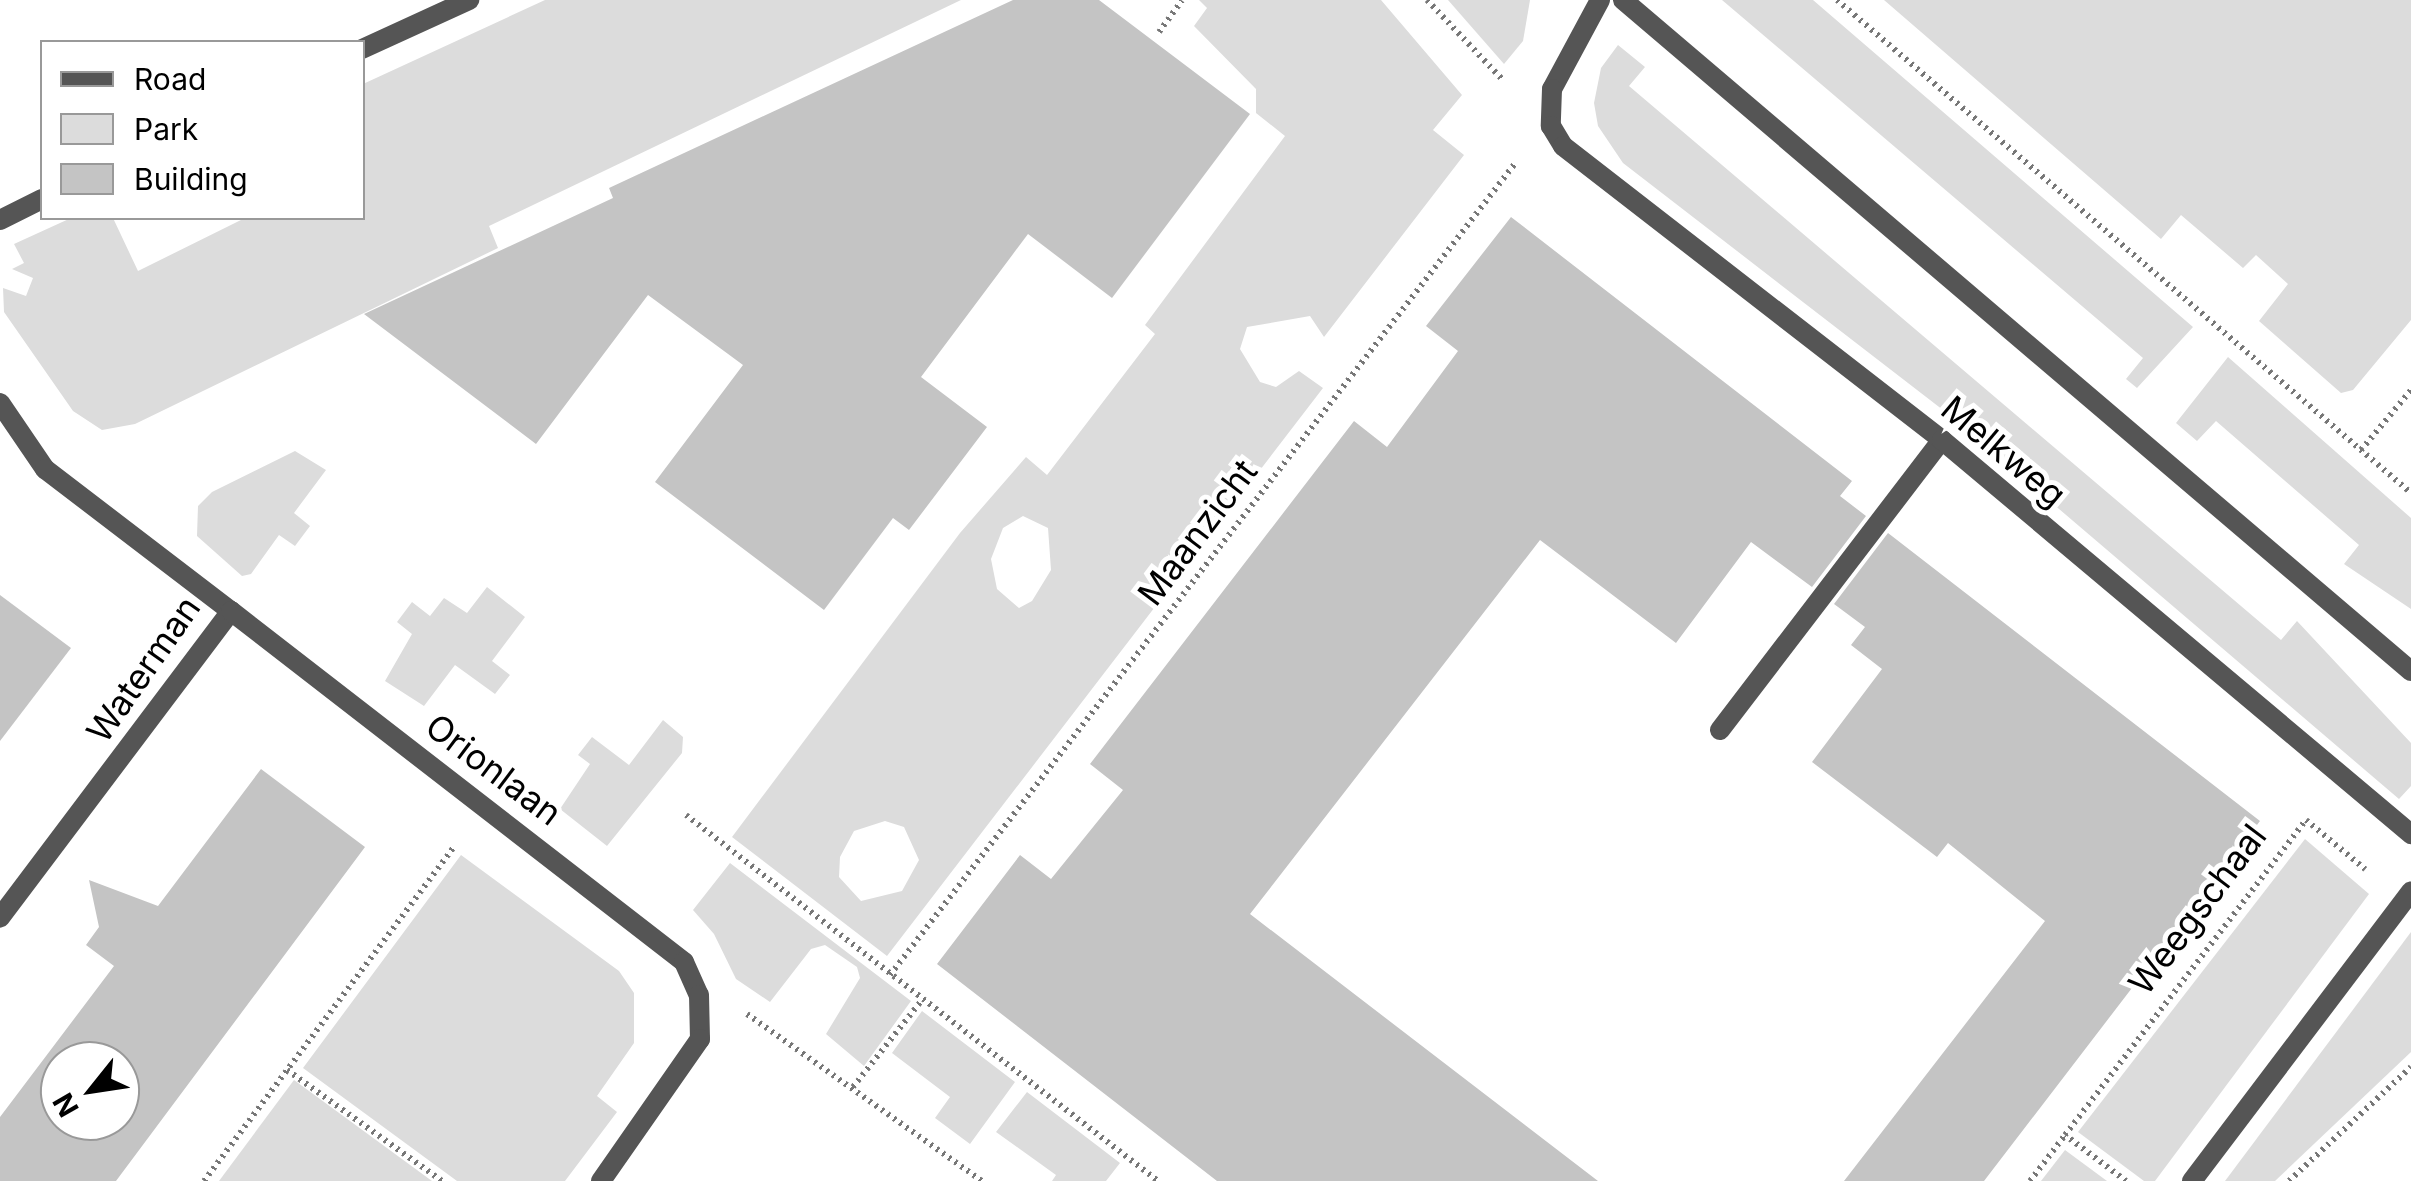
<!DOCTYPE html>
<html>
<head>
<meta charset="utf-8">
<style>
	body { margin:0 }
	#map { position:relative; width:2411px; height:1181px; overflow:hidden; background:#fff; font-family:Inter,sans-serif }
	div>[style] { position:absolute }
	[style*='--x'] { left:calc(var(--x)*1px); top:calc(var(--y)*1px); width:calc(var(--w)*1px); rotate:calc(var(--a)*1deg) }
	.green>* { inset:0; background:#dcdcdc }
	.building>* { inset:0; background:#c4c4c4 }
	.path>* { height:6px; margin-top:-3px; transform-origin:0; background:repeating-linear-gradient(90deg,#777 0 2.5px,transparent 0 7.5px) }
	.service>* { height:20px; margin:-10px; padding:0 10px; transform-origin:10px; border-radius:10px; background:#555 }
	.minor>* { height:20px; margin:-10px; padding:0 10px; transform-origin:10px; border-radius:10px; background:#555 }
	.tertiary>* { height:20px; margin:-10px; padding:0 10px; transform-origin:10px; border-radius:10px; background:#555 }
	span { translate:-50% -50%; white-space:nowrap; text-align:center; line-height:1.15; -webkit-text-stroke:10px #fff; paint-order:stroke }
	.street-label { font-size:35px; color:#000 }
	.legend { position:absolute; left:40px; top:40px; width:325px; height:180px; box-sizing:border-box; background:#fff; border:2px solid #999; margin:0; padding:12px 18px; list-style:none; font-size:30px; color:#000 }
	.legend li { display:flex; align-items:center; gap:20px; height:50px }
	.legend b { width:50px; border:2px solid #999 }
	.north { position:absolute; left:40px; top:1041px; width:100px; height:100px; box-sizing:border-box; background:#fff; border:2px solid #999; border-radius:50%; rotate:240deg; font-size:28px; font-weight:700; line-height:40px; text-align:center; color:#000 }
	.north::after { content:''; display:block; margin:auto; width:35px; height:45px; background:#000; clip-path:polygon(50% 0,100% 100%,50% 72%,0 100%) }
</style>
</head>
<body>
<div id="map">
	<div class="green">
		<i style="clip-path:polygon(545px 0,961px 0,489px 226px,498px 248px,135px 424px,102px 430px,73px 411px,4px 312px,3px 288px,26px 296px,33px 278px,12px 269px,24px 263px,14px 244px,71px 218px,113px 218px,138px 271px,245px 218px,362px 218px,363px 84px)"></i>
		<i style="clip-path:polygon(evenodd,1199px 0,1381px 0,1462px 95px,1433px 130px,1464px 155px,1324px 337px,1310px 316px,1247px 327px,1240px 349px,1260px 382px,1276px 387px,1299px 371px,1323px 388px,887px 956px,732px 837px,960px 533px,1026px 457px,1047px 475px,1155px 334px,1145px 325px,1285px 136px,1256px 113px,1256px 89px,1194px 26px,1207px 8px,1199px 0,1023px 516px,1048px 528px,1051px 570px,1032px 601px,1019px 608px,997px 589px,991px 559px,1003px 528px,1023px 516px,1199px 0,885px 821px,904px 827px,919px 860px,902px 891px,861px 901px,839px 877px,840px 857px,854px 831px,885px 821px)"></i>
		<i style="clip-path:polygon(1448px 0,1530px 0,1523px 41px,1504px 64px)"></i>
		<i style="clip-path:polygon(1722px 0,1813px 0,2193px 327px,2137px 388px,2126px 379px,2143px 358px)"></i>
		<i style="clip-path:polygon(1884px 0,2411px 0,2411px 320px,2353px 390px,2341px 393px,2259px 321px,2288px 284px,2256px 255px,2243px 268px,2181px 215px,2161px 239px)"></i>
		<i style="clip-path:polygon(1618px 45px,1645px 67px,1629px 86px,2281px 640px,2297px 621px,2411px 743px,2411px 786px,2399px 799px,1943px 410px,1623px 163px,1598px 126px,1594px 103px,1601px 68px)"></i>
		<i style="clip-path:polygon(2228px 357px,2411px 518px,2411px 609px,2344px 564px,2359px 545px,2216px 421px,2197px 441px,2176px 423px)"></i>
		<i style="clip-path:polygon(295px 451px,326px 470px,294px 513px,310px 526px,295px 546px,279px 535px,251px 574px,242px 576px,197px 536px,198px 506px,212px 492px)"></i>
		<i style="clip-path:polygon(487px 587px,525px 617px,492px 661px,510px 675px,495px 694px,455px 665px,424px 706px,385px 681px,412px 634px,397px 622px,412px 602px,430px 616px,444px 598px,467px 613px)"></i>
		<i style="clip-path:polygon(663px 720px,683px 737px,682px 753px,607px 846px,560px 809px,590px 764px,578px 755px,592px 737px,629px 765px)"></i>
		<i style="clip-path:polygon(2305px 839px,2369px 894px,2155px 1181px,2144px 1181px,2078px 1132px)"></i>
		<i style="clip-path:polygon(461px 855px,619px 971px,634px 993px,634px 1043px,597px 1096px,617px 1112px,565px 1181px,457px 1181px,303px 1068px)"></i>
		<i style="clip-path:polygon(730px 863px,911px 1001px,864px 1066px,826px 1034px,860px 978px,857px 967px,825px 945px,811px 949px,770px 1002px,736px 979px,714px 934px,693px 910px)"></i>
		<i style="clip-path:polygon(2411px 932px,2411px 1052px,2275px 1181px,2225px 1181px)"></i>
		<i style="clip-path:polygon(922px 1011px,1015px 1082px,970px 1144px,935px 1118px,950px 1097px,892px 1053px)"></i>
		<i style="clip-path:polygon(294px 1080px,432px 1181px,219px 1181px)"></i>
		<i style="clip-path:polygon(1027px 1092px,1120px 1163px,1106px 1181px,1052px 1181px,1056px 1175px,996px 1132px)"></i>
		<i style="clip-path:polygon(2065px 1150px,2107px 1181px,2041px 1181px)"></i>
	</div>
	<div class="building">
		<i style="clip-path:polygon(1013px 0,1099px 0,1250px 114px,1112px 298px,1028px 234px,921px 377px,987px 427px,909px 530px,893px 518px,824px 610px,655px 482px,743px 365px,648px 295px,536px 444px,364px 314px,613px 198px,609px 188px)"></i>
		<i style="clip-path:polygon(1511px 217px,1852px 481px,1840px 496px,1866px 516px,1812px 587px,1751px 542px,1676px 643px,1540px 540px,1250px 914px,1598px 1181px,1217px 1181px,937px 964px,1020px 855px,1051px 879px,1123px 790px,1090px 764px,1354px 421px,1387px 447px,1458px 351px,1426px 326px)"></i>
		<i style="clip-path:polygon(1888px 533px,2260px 821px,1984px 1181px,1844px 1181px,2045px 921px,1948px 843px,1937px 857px,1812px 762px,1882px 669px,1851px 645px,1865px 627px,1834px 604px)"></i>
		<i style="clip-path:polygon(0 595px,71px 648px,0 741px)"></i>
		<i style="clip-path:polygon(evenodd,261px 769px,365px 847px,116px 1181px,0 1181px,0 1117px,114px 966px,86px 945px,99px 927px,89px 880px,158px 906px,261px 769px,60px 1061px,120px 1061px,120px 1121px,60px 1121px,60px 1061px)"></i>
	</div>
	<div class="path">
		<i style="--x:1427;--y:0;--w:109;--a:46.5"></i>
		<i style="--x:1837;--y:0;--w:757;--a:40.66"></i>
		<i style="--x:1159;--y:32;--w:39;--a:-54"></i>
		<i style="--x:2361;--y:450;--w:78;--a:-50.2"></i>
		<i style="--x:686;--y:815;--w:597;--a:37.79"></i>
		<i style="--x:890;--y:975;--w:1026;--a:-52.4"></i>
		<i style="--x:747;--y:1014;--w:288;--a:35.4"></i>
		<i style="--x:287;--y:1070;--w:191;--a:35.6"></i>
		<i style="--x:853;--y:1087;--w:111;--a:-51.6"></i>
		<i style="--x:204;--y:1181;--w:419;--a:-53.2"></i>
		<i style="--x:2030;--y:1181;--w:58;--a:-52.7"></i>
		<i style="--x:2126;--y:1181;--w:76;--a:-143"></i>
		<i style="--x:2065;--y:1135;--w:397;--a:-52.6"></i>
		<i style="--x:2306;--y:820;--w:77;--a:39.7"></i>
		<i style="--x:2289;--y:1181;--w:167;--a:-43.1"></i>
	</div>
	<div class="service">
		<i style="--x:1720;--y:730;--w:365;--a:-52.6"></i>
	</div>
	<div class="minor">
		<i style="--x:1600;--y:0;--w:101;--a:118.3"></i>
		<i style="--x:1552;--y:89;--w:37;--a:92"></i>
		<i style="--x:1551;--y:126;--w:23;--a:59"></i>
		<i style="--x:1563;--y:146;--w:480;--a:37.8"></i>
		<i style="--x:1942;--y:440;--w:613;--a:40.03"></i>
		<i style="--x:362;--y:49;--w:118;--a:-24.6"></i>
		<i style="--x:0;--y:220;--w:47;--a:-26.6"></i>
		<i style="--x:0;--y:403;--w:80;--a:55.7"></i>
		<i style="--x:45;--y:469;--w:234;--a:37.4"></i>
		<i style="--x:231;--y:611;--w:384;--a:127"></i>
		<i style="--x:231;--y:611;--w:573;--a:37.77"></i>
		<i style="--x:684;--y:962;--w:36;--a:66"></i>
		<i style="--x:699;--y:995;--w:44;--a:88.7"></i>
		<i style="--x:700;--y:1039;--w:173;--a:124.9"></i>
		<i style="--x:2192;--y:1181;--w:363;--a:-52.9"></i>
	</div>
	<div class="tertiary">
		<i style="--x:1623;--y:0;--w:1035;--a:40.42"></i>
	</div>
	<div class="street-label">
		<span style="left:2004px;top:451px;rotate:40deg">Melkweg</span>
		<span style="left:1197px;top:532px;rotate:-53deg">Maanzicht</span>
		<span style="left:143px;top:669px;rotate:-55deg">Waterman</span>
		<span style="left:494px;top:769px;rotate:37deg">Orionlaan</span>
		<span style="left:2197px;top:909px;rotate:-53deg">Weegschaal</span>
	</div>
	<ul class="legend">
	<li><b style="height:12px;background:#555"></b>Road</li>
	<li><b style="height:28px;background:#dcdcdc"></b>Park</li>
	<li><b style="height:28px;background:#c4c4c4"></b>Building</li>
	</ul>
	<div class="north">N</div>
</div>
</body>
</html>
